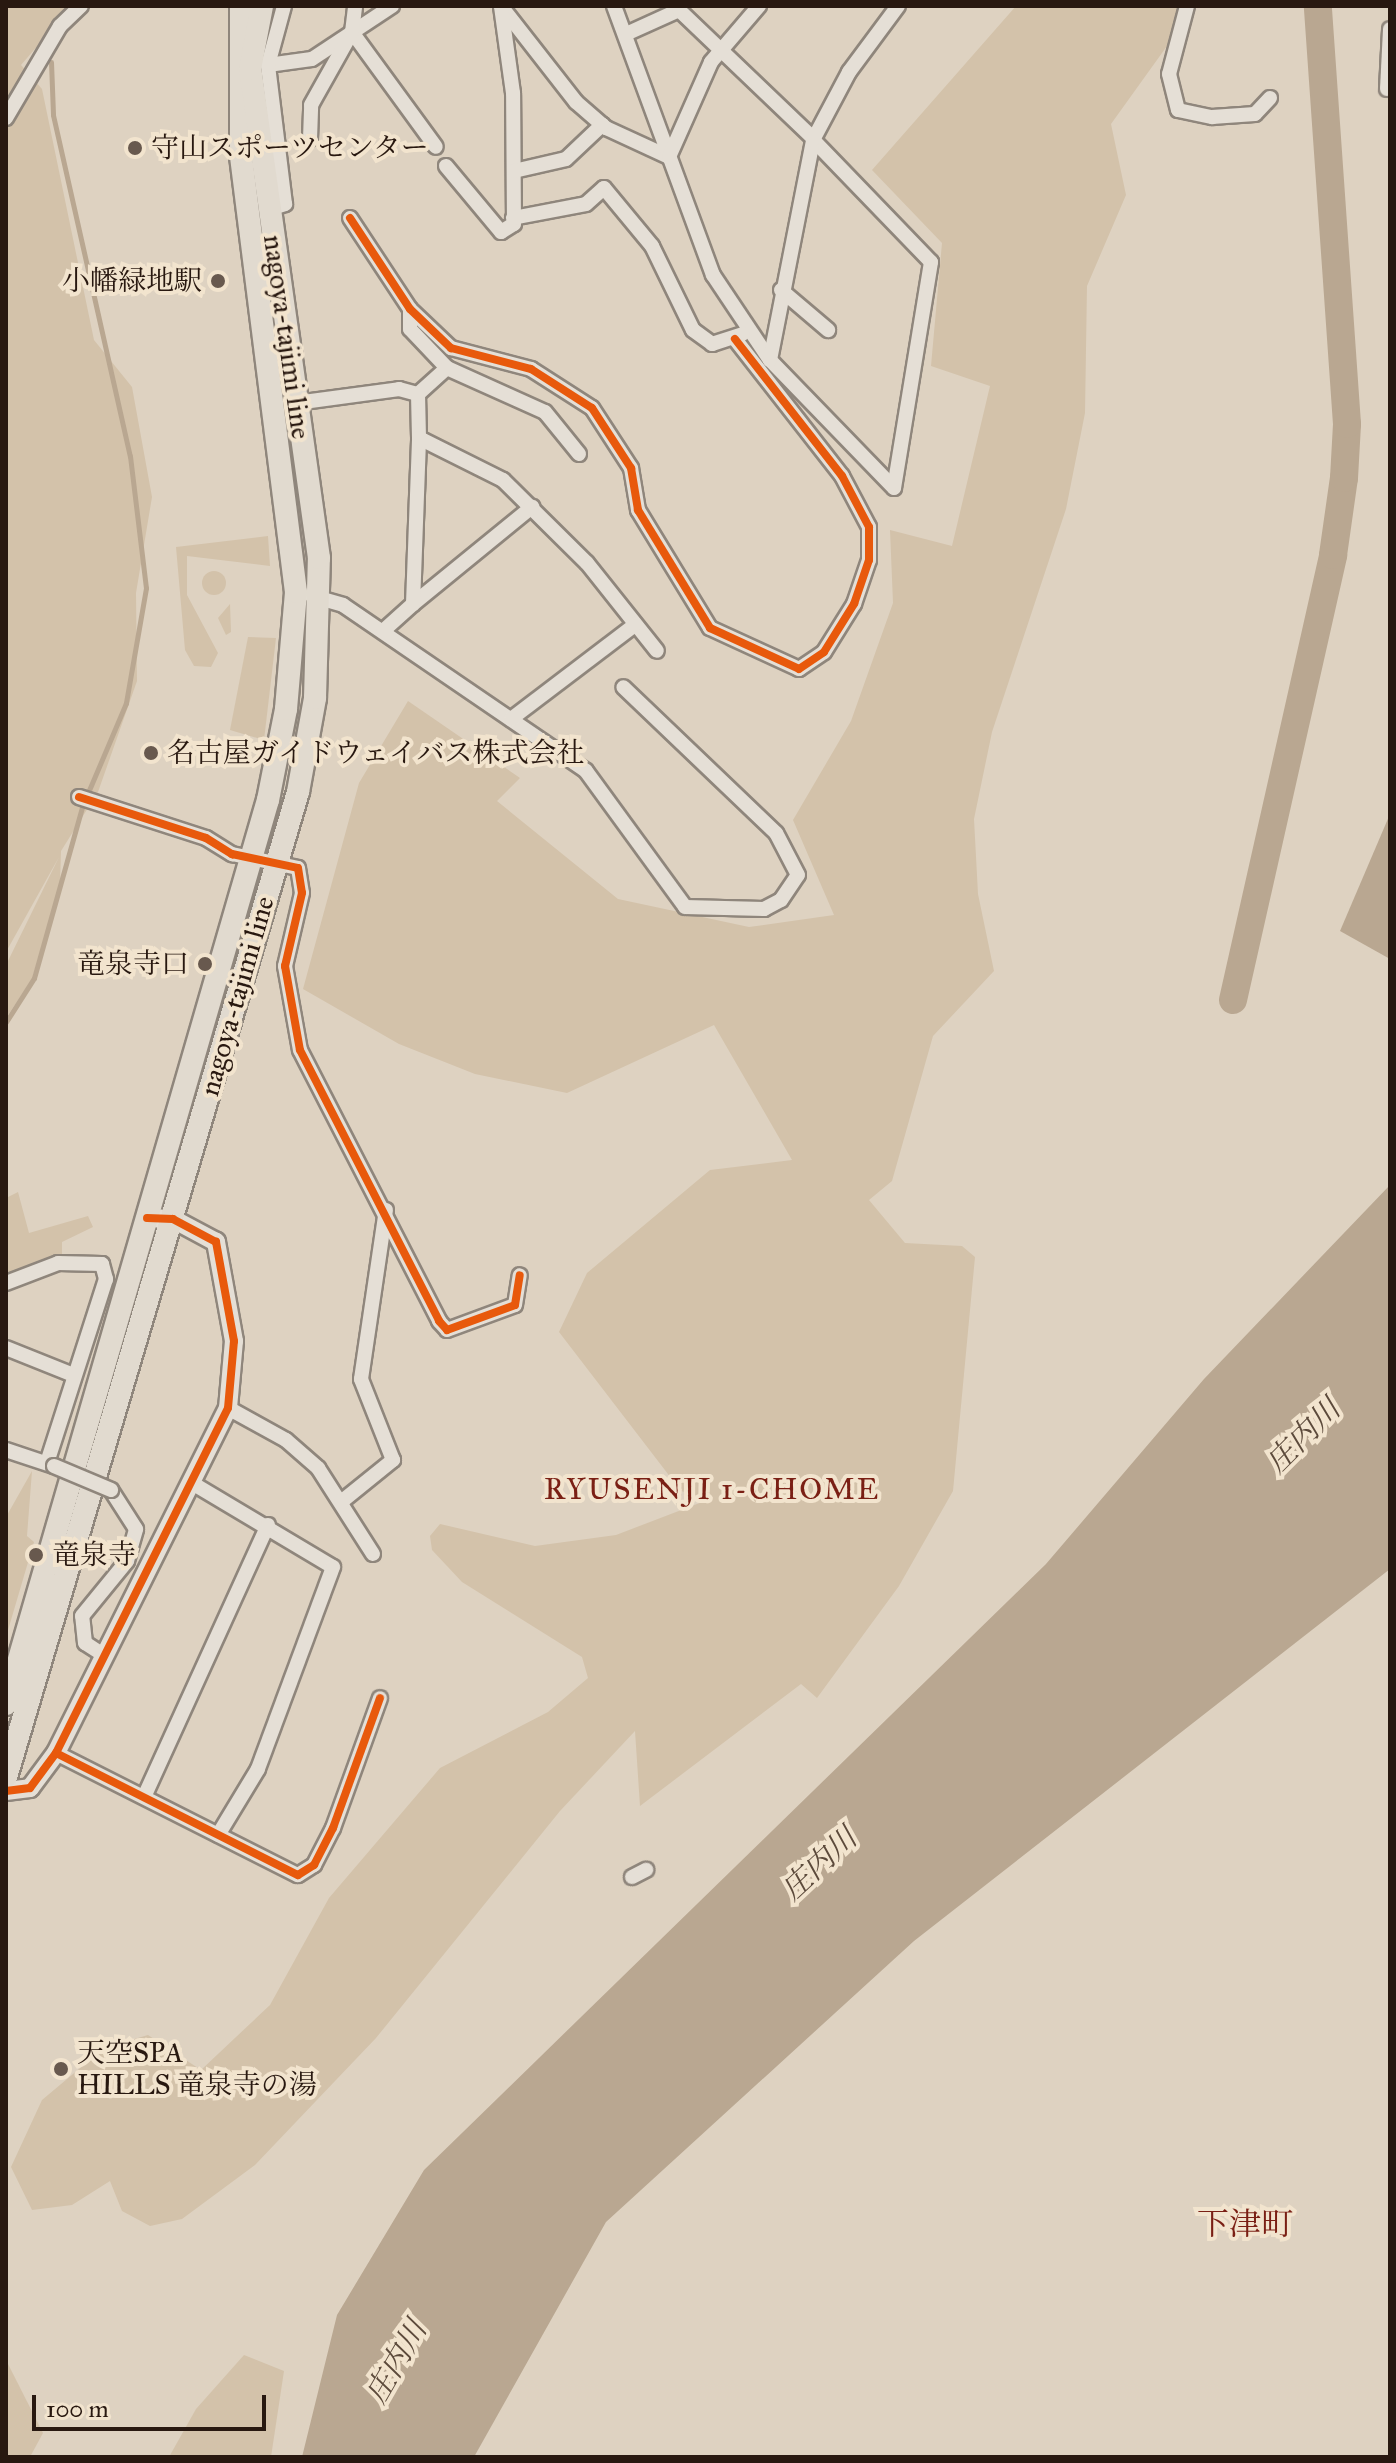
<!DOCTYPE html>
<html>
<head>
<meta charset="utf-8">
<style>
	body { margin:0 }
	#map { position:relative; width:1396px; height:2463px; overflow:hidden; background:#ded2c1; font-family:"IM FELL Great Primer","Noto Serif JP",serif }
	div>[style] { position:absolute }
	[style*='--x'] { left:calc(var(--x)*1px); top:calc(var(--y)*1px); width:calc(var(--w)*1px); rotate:calc(var(--a)*1deg) }
	.green>* { inset:0; background:#d3c2aa }
	.round { border-radius:50% }
	.water>* { inset:0; background:#b9a791 }
	.stream>* { height:5px; margin:-2.5px; padding:0 2.5px; transform-origin:2.5px; border-radius:2.5px; background:#b9a791 }
	.river>* { height:28px; margin:-14px; padding:0 14px; transform-origin:14px; border-radius:14px; background:#b9a791 }
	.roads { filter:drop-shadow(2px 0 #8f867c) drop-shadow(-2px 0 #8f867c) drop-shadow(0 2px #8f867c) drop-shadow(0 -2px #8f867c) }
	.street>* { height:14px; margin:-7px; padding:0 7px; transform-origin:7px; border-radius:7px; background:#e5dfd6 }
	.secondary>* { height:18px; margin:-9px; padding:0 9px; transform-origin:9px; border-radius:9px; background:#e5dfd6 }
	.primary>* { height:22px; margin:-11px; padding:0 11px; transform-origin:11px; border-radius:11px; background:#e1dacf }
	.bridges { filter:drop-shadow(2px 0 #8f867c) drop-shadow(-2px 0 #8f867c) drop-shadow(0 2px #8f867c) drop-shadow(0 -2px #8f867c) }
	.street-bridge>* { height:14px; margin:-7px; padding:0 7px; transform-origin:7px; border-radius:7px; background:#e5dfd6 }
	.cycleway>* { height:8px; margin:-4px; padding:0 4px; transform-origin:4px; border-radius:4px; background:#e8590c }
	.dots>* { width:22px; height:22px; translate:-50% -50%; box-sizing:border-box; border:4px solid #f2e4ce; border-radius:50% }
	span { translate:-50% -50%; white-space:nowrap; text-align:center; line-height:1.15; -webkit-text-stroke:8px #f2e4ce; paint-order:stroke }
	.poi-label { font-size:28px; color:#281810 }
	.left { translate:0 -50%; text-align:left }
	.right { translate:-100% -50%; text-align:right }
	.street-label { font-size:28px; color:#281810 }
	.water-label { font-size:30px; color:#5c4a3b; font-style:italic }
	.neighbourhood-label { font-size:30px; color:#7a1f14; letter-spacing:2px }
	.quarter-label { font-size:32px; color:#7a1f14 }
	.frame { position:absolute; inset:0; border:8px solid #281810; pointer-events:none }
	.scale { position:absolute; left:32px; top:2395px; width:234px; height:36px; box-sizing:border-box; border:4px solid #281810; border-top:0; padding-left:10px; font-size:24px; line-height:28px; white-space:nowrap; color:#281810; -webkit-text-stroke:6px #f2e4ce; paint-order:stroke }
</style>
</head>
<body>
<div id="map">
	<div class="green">
		<i style="clip-path:polygon(6px 6px,72px 6px,21px 65px,42px 89px,94px 340px,132px 387px,152px 497px,136px 593px,137px 681px,98px 792px,61px 851px,60px 884px,32px 979px,6px 1018px,6px 965px,59px 857px,6px 952px)"></i>
		<i style="clip-path:polygon(1016px 6px,1195px 7px,1111px 124px,1126px 195px,1087px 286px,1085px 413px,1066px 509px,992px 732px,974px 819px,978px 894px,994px 971px,933px 1036px,892px 1181px,869px 1200px,905px 1243px,962px 1246px,975px 1257px,953px 1491px,899px 1586px,817px 1698px,801px 1684px,640px 1806px,635px 1731px,560px 1811px,376px 2038px,255px 2165px,182px 2219px,150px 2226px,122px 2211px,110px 2181px,72px 2205px,32px 2210px,11px 2167px,42px 2100px,104px 2048px,148px 2035px,201px 2070px,270px 2005px,329px 1898px,440px 1768px,548px 1712px,588px 1678px,582px 1657px,462px 1582px,432px 1550px,430px 1536px,440px 1524px,535px 1546px,616px 1535px,710px 1499px,681px 1491px,559px 1332px,587px 1273px,710px 1170px,792px 1160px,714px 1025px,567px 1093px,475px 1074px,399px 1044px,303px 989px,359px 783px,408px 701px,520px 778px,497px 801px,618px 899px,749px 927px,834px 915px,793px 820px,851px 721px,893px 603px,890px 530px,952px 546px,990px 386px,931px 366px,942px 243px,872px 170px)"></i>
		<i style="clip-path:polygon(268px 536px,270px 566px,187px 556px,187px 595px,218px 653px,211px 667px,194px 666px,185px 650px,176px 547px)"></i>
		<i class="round" style="left:202px;top:571px;width:24px;height:24px"></i>
		<i style="clip-path:polygon(230px 604px,231px 632px,226px 635px,218px 618px)"></i>
		<i style="clip-path:polygon(248px 637px,276px 638px,264px 740px,230px 730px)"></i>
		<i style="clip-path:polygon(18px 1192px,29px 1233px,88px 1216px,93px 1227px,62px 1242px,62px 1256px,6px 1276px,6px 1198px)"></i>
		<i style="clip-path:polygon(32px 1471px,27px 1536px,34px 1542px,6px 1637px,6px 1517px)"></i>
		<i style="clip-path:polygon(244px 2355px,284px 2371px,271px 2457px,169px 2457px,196px 2409px)"></i>
		<i style="clip-path:polygon(6px 2360px,43px 2433px,30px 2457px,6px 2457px)"></i>
	</div>
	<div class="water">
		<i style="clip-path:polygon(1390px 814px,1390px 959px,1340px 931px)"></i>
		<i style="clip-path:polygon(1390px 1185px,1390px 1569px,914px 1941px,606px 2222px,474px 2457px,302px 2457px,337px 2315px,424px 2170px,1046px 1564px,1204px 1379px)"></i>
	</div>
	<div class="stream">
		<i style="--x:51;--y:62;--w:53;--a:87.8"></i>
		<i style="--x:53;--y:115;--w:350;--a:77.3"></i>
		<i style="--x:130;--y:456;--w:133;--a:83.1"></i>
		<i style="--x:146;--y:588;--w:117;--a:99.9"></i>
		<i style="--x:126;--y:703;--w:100;--a:113"></i>
		<i style="--x:6;--y:1022;--w:52;--a:-57.5"></i>
		<i style="--x:34;--y:978;--w:181;--a:-74.3"></i>
	</div>
	<div class="river">
		<i style="--x:1233;--y:1000;--w:456;--a:-77.3"></i>
		<i style="--x:1333;--y:555;--w:78;--a:-81.9"></i>
		<i style="--x:1344;--y:478;--w:54;--a:-86.8"></i>
		<i style="--x:1347;--y:424;--w:419;--a:-94"></i>
	</div>
	<div class="roads">
		<div class="street">
			<i style="--x:501;--y:6;--w:122;--a:52"></i>
			<i style="--x:576;--y:102;--w:40;--a:41"></i>
			<i style="--x:606;--y:128;--w:69;--a:24.7"></i>
			<i style="--x:614;--y:6;--w:287;--a:69.8"></i>
			<i style="--x:713;--y:275;--w:102;--a:56.2"></i>
			<i style="--x:770;--y:360;--w:178;--a:45.9"></i>
			<i style="--x:894;--y:488;--w:229;--a:-80.7"></i>
			<i style="--x:931;--y:262;--w:170;--a:-134"></i>
			<i style="--x:1187;--y:6;--w:70;--a:104.8"></i>
			<i style="--x:1169;--y:74;--w:37;--a:76"></i>
			<i style="--x:1178;--y:110;--w:35;--a:12"></i>
			<i style="--x:1212;--y:117;--w:43;--a:-4"></i>
			<i style="--x:1255;--y:114;--w:22;--a:-47"></i>
			<i style="--x:352;--y:32;--w:142;--a:53.9"></i>
			<i style="--x:626;--y:34;--w:58;--a:-24.4"></i>
			<i style="--x:679;--y:10;--w:187;--a:43.7"></i>
			<i style="--x:268;--y:65;--w:44;--a:-7.8"></i>
			<i style="--x:312;--y:59;--w:96;--a:-33.5"></i>
			<i style="--x:1387;--y:89;--w:60;--a:-87.1"></i>
			<i style="--x:6;--y:118;--w:107;--a:-59.6"></i>
			<i style="--x:60;--y:26;--w:29;--a:-44"></i>
			<i style="--x:310;--y:139;--w:34;--a:-88"></i>
			<i style="--x:311;--y:105;--w:84;--a:-60.7"></i>
			<i style="--x:352;--y:32;--w:26;--a:-83"></i>
			<i style="--x:669;--y:157;--w:104;--a:-66.1"></i>
			<i style="--x:711;--y:62;--w:74;--a:-49.4"></i>
			<i style="--x:446;--y:166;--w:86;--a:50.2"></i>
			<i style="--x:501;--y:232;--w:15;--a:-32"></i>
			<i style="--x:514;--y:224;--w:131;--a:-90.4"></i>
			<i style="--x:513;--y:93;--w:87;--a:-97.9"></i>
			<i style="--x:514;--y:171;--w:53;--a:-13"></i>
			<i style="--x:566;--y:159;--w:50;--a:-43.4"></i>
			<i style="--x:269;--y:209;--w:17;--a:-17"></i>
			<i style="--x:285;--y:204;--w:140;--a:-97"></i>
			<i style="--x:268;--y:65;--w:61;--a:-74.8"></i>
			<i style="--x:350;--y:218;--w:109;--a:56.6"></i>
			<i style="--x:410;--y:309;--w:57;--a:43.6"></i>
			<i style="--x:451;--y:348;--w:83;--a:14.7"></i>
			<i style="--x:531;--y:369;--w:72;--a:32.6"></i>
			<i style="--x:592;--y:408;--w:72;--a:57"></i>
			<i style="--x:631;--y:468;--w:43;--a:80.5"></i>
			<i style="--x:638;--y:510;--w:138;--a:58.6"></i>
			<i style="--x:710;--y:628;--w:98;--a:24.7"></i>
			<i style="--x:799;--y:669;--w:30;--a:-34"></i>
			<i style="--x:824;--y:652;--w:57;--a:-58"></i>
			<i style="--x:854;--y:604;--w:46;--a:-71.2"></i>
			<i style="--x:869;--y:560;--w:33;--a:-90"></i>
			<i style="--x:869;--y:527;--w:58;--a:-117.9"></i>
			<i style="--x:842;--y:476;--w:174;--a:-128"></i>
			<i style="--x:513;--y:218;--w:74;--a:-10.9"></i>
			<i style="--x:586;--y:204;--w:24;--a:-42"></i>
			<i style="--x:604;--y:188;--w:75;--a:50.4"></i>
			<i style="--x:652;--y:246;--w:93;--a:64"></i>
			<i style="--x:693;--y:330;--w:24;--a:36"></i>
			<i style="--x:712;--y:344;--w:32;--a:-18"></i>
			<i style="--x:781;--y:290;--w:62;--a:40.4"></i>
			<i style="--x:410;--y:309;--w:20;--a:90"></i>
			<i style="--x:410;--y:329;--w:54;--a:46.5"></i>
			<i style="--x:447;--y:368;--w:107;--a:24.2"></i>
			<i style="--x:545;--y:412;--w:54;--a:51"></i>
			<i style="--x:770;--y:360;--w:224;--a:-78.9"></i>
			<i style="--x:813;--y:140;--w:77;--a:-62.1"></i>
			<i style="--x:849;--y:72;--w:82;--a:-53.4"></i>
			<i style="--x:418;--y:394;--w:39;--a:-42"></i>
			<i style="--x:296;--y:403;--w:104;--a:-7.7"></i>
			<i style="--x:399;--y:389;--w:20;--a:15"></i>
			<i style="--x:418;--y:394;--w:44;--a:88.7"></i>
			<i style="--x:419;--y:438;--w:94;--a:26.6"></i>
			<i style="--x:503;--y:480;--w:118;--a:44.7"></i>
			<i style="--x:587;--y:563;--w:112;--a:51.5"></i>
			<i style="--x:312;--y:596;--w:32;--a:16"></i>
			<i style="--x:343;--y:605;--w:294;--a:34.3"></i>
			<i style="--x:586;--y:771;--w:168;--a:53.9"></i>
			<i style="--x:685;--y:907;--w:79;--a:1.5"></i>
			<i style="--x:764;--y:909;--w:19;--a:-28"></i>
			<i style="--x:781;--y:900;--w:30;--a:-56"></i>
			<i style="--x:798;--y:875;--w:47;--a:-117.6"></i>
			<i style="--x:776;--y:833;--w:211;--a:-136.3"></i>
			<i style="--x:413;--y:604;--w:154;--a:-39.2"></i>
			<i style="--x:383;--y:631;--w:40;--a:-42"></i>
			<i style="--x:413;--y:604;--w:166;--a:-87.9"></i>
			<i style="--x:511;--y:719;--w:156;--a:-37.2"></i>
			<i style="--x:79;--y:797;--w:133;--a:17.9"></i>
			<i style="--x:206;--y:838;--w:31;--a:32"></i>
			<i style="--x:232;--y:854;--w:67;--a:12"></i>
			<i style="--x:298;--y:868;--w:25;--a:81"></i>
			<i style="--x:302;--y:893;--w:75;--a:103.1"></i>
			<i style="--x:285;--y:966;--w:85;--a:79.9"></i>
			<i style="--x:300;--y:1050;--w:305;--a:62.8"></i>
			<i style="--x:439;--y:1321;--w:12;--a:48"></i>
			<i style="--x:447;--y:1330;--w:72;--a:-20.2"></i>
			<i style="--x:515;--y:1305;--w:30;--a:-81"></i>
			<i style="--x:6;--y:1283;--w:56;--a:-21"></i>
			<i style="--x:58;--y:1263;--w:44;--a:1.3"></i>
			<i style="--x:102;--y:1264;--w:16;--a:75"></i>
			<i style="--x:106;--y:1279;--w:193;--a:107.8"></i>
			<i style="--x:6;--y:1348;--w:72;--a:21.9"></i>
			<i style="--x:228;--y:1408;--w:66;--a:28.9"></i>
			<i style="--x:286;--y:1440;--w:43;--a:41.2"></i>
			<i style="--x:318;--y:1468;--w:102;--a:57.4"></i>
			<i style="--x:6;--y:1450;--w:51;--a:18.4"></i>
			<i style="--x:192;--y:1483;--w:164;--a:30.8"></i>
			<i style="--x:333;--y:1567;--w:215;--a:110.4"></i>
			<i style="--x:258;--y:1769;--w:77;--a:121.2"></i>
			<i style="--x:341;--y:1502;--w:67;--a:-38.9"></i>
			<i style="--x:393;--y:1460;--w:87;--a:-111.6"></i>
			<i style="--x:361;--y:1379;--w:171;--a:-81.6"></i>
			<i style="--x:102;--y:1654;--w:20;--a:-147"></i>
			<i style="--x:85;--y:1643;--w:27;--a:-96"></i>
			<i style="--x:82;--y:1616;--w:71;--a:-50.7"></i>
			<i style="--x:127;--y:1561;--w:33;--a:-74"></i>
			<i style="--x:136;--y:1529;--w:46;--a:-122.7"></i>
			<i style="--x:56;--y:1753;--w:271;--a:26.8"></i>
			<i style="--x:298;--y:1875;--w:19;--a:-32"></i>
			<i style="--x:314;--y:1865;--w:42;--a:-62.8"></i>
			<i style="--x:333;--y:1828;--w:138;--a:-70.1"></i>
			<i style="--x:144;--y:1797;--w:299;--a:-65.5"></i>
			<i style="--x:632;--y:1877;--w:16;--a:-27"></i>
		</div>
		<div class="secondary">
			<i style="--x:6;--y:1791;--w:24;--a:-7"></i>
			<i style="--x:30;--y:1788;--w:44;--a:-53.4"></i>
			<i style="--x:56;--y:1753;--w:385;--a:-63.5"></i>
			<i style="--x:228;--y:1408;--w:67;--a:-84.9"></i>
			<i style="--x:234;--y:1341;--w:101;--a:-100.3"></i>
			<i style="--x:216;--y:1242;--w:49;--a:-151.9"></i>
			<i style="--x:173;--y:1219;--w:26;--a:-178"></i>
		</div>
		<div class="primary">
			<i style="--x:6;--y:1704;--w:941;--a:-73.84"></i>
			<i style="--x:268;--y:800;--w:93;--a:-78.8"></i>
			<i style="--x:286;--y:709;--w:117;--a:-85.1"></i>
			<i style="--x:296;--y:592;--w:440;--a:-97.2"></i>
			<i style="--x:241;--y:155;--w:149;--a:-90"></i>
			<i style="--x:6;--y:1777;--w:1027;--a:-73.49"></i>
			<i style="--x:298;--y:792;--w:96;--a:-79.7"></i>
			<i style="--x:315;--y:698;--w:140;--a:-88.4"></i>
			<i style="--x:319;--y:558;--w:494;--a:-98"></i>
			<i style="--x:250;--y:69;--w:64;--a:-79.2"></i>
		</div>
	</div>
	<div class="bridges">
		<div class="street-bridge">
			<i style="--x:54;--y:1466;--w:62;--a:22.8"></i>
		</div>
	</div>
	<div class="cycleway">
		<i style="--x:350;--y:218;--w:109;--a:56.6"></i>
		<i style="--x:410;--y:309;--w:57;--a:43.6"></i>
		<i style="--x:451;--y:348;--w:83;--a:14.7"></i>
		<i style="--x:531;--y:369;--w:72;--a:32.6"></i>
		<i style="--x:592;--y:408;--w:72;--a:57"></i>
		<i style="--x:631;--y:468;--w:43;--a:80.5"></i>
		<i style="--x:638;--y:510;--w:138;--a:58.6"></i>
		<i style="--x:710;--y:628;--w:98;--a:24.7"></i>
		<i style="--x:799;--y:669;--w:30;--a:-34"></i>
		<i style="--x:824;--y:652;--w:57;--a:-58"></i>
		<i style="--x:854;--y:604;--w:46;--a:-71.2"></i>
		<i style="--x:869;--y:560;--w:33;--a:-90"></i>
		<i style="--x:869;--y:527;--w:58;--a:-117.9"></i>
		<i style="--x:842;--y:476;--w:174;--a:-128"></i>
		<i style="--x:79;--y:797;--w:133;--a:17.9"></i>
		<i style="--x:206;--y:838;--w:31;--a:32"></i>
		<i style="--x:232;--y:854;--w:67;--a:12"></i>
		<i style="--x:298;--y:868;--w:25;--a:81"></i>
		<i style="--x:302;--y:893;--w:75;--a:103.1"></i>
		<i style="--x:285;--y:966;--w:85;--a:79.9"></i>
		<i style="--x:300;--y:1050;--w:305;--a:62.8"></i>
		<i style="--x:439;--y:1321;--w:12;--a:48"></i>
		<i style="--x:447;--y:1330;--w:72;--a:-20.2"></i>
		<i style="--x:515;--y:1305;--w:30;--a:-81"></i>
		<i style="--x:56;--y:1753;--w:271;--a:26.8"></i>
		<i style="--x:298;--y:1875;--w:19;--a:-32"></i>
		<i style="--x:314;--y:1865;--w:42;--a:-62.8"></i>
		<i style="--x:333;--y:1828;--w:138;--a:-70.1"></i>
		<i style="--x:6;--y:1791;--w:24;--a:-7"></i>
		<i style="--x:30;--y:1788;--w:44;--a:-53.4"></i>
		<i style="--x:56;--y:1753;--w:385;--a:-63.5"></i>
		<i style="--x:228;--y:1408;--w:67;--a:-84.9"></i>
		<i style="--x:234;--y:1341;--w:101;--a:-100.3"></i>
		<i style="--x:216;--y:1242;--w:49;--a:-151.9"></i>
		<i style="--x:173;--y:1219;--w:26;--a:-178"></i>
	</div>
	<div class="dots">
		<i style="left:135px;top:148px;background:#68594e"></i>
		<i style="left:218px;top:281px;background:#68594e"></i>
		<i style="left:151px;top:753px;background:#68594e"></i>
		<i style="left:205px;top:964px;background:#68594e"></i>
		<i style="left:36px;top:1555px;background:#68594e"></i>
		<i style="left:61px;top:2069px;background:#68594e"></i>
	</div>
	<div class="poi-label">
		<span class="left" style="left:151px;top:148px">守山スポーツセンター</span>
		<span class="right" style="left:202px;top:281px">小幡緑地駅</span>
		<span class="left" style="left:167px;top:753px">名古屋ガイドウェイバス株式会社</span>
		<span class="right" style="left:189px;top:964px">竜泉寺口</span>
		<span class="left" style="left:52px;top:1555px">竜泉寺</span>
		<span class="left" style="left:77px;top:2069px">天空SPA<br>HILLS 竜泉寺の湯</span>
	</div>
	<div class="street-label">
		<span style="left:287px;top:337px;rotate:82deg">nagoya-tajimi line</span>
		<span style="left:237px;top:996px;rotate:-74deg">nagoya-tajimi line</span>
	</div>
	<div class="water-label">
		<span style="left:1303px;top:1436px;rotate:-45deg">庄内川</span>
		<span style="left:819px;top:1864px;rotate:-43deg">庄内川</span>
		<span style="left:396px;top:2362px;rotate:-60deg">庄内川</span>
	</div>
	<div class="neighbourhood-label">
		<span style="left:712px;top:1489px">RYUSENJI 1-CHOME</span>
	</div>
	<div class="quarter-label">
		<span style="left:1245px;top:2225px">下津町</span>
	</div>
	<div class="frame"></div>
	<div class="scale">100 m</div>
</div>
</body>
</html>
